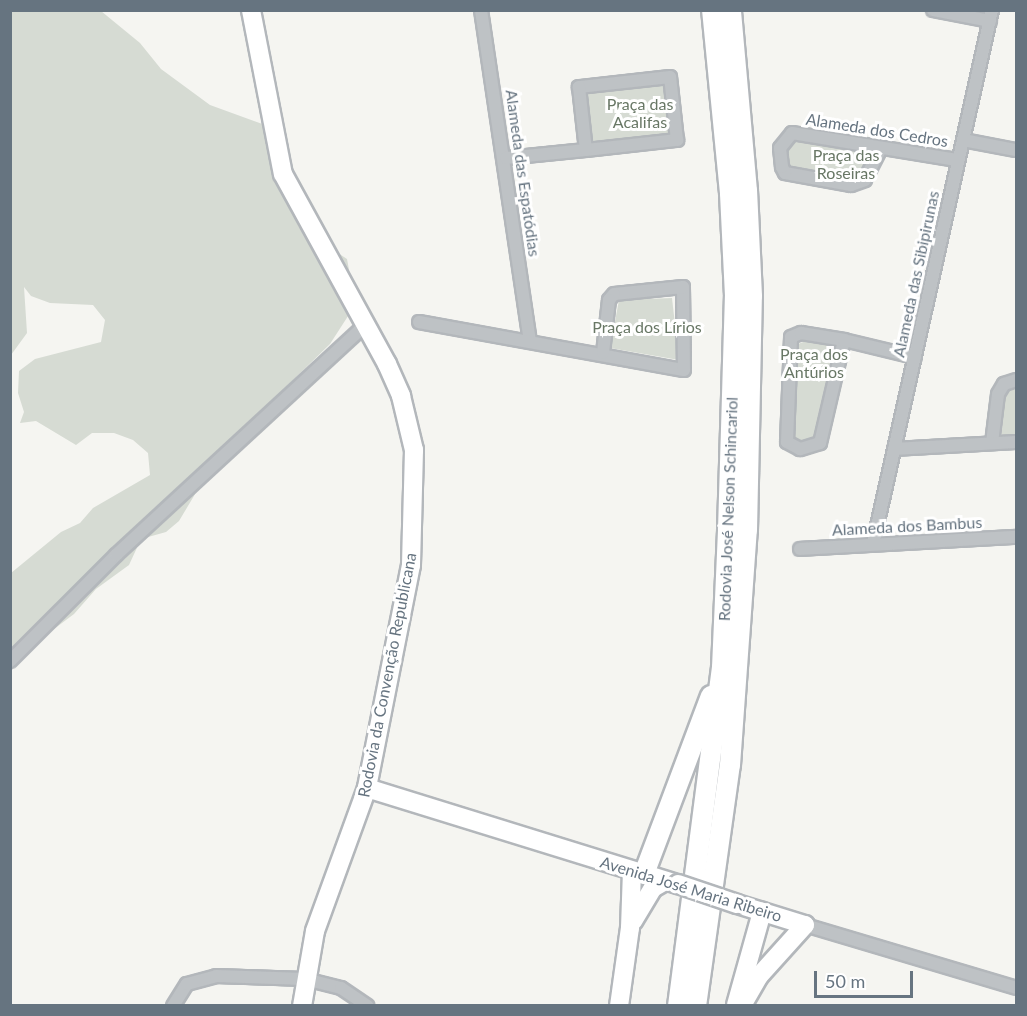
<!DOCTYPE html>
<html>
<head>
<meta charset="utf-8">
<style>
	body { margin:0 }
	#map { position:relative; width:1027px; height:1016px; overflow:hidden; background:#f5f5f1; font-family:Lato,sans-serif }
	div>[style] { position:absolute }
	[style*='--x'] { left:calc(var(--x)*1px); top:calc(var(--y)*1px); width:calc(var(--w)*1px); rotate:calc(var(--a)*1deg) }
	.green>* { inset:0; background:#d6dbd3; transform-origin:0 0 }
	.roads { filter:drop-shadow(2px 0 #b3b7bb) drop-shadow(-2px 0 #b3b7bb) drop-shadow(0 2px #b3b7bb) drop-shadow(0 -2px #b3b7bb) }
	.street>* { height:12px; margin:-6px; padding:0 6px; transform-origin:6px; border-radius:6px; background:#bec2c5 }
	.secondary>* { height:18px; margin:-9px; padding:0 9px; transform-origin:9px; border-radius:9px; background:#fff }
	.primary>* { height:20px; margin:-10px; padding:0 10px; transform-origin:10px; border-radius:10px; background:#fff }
	.bridges { filter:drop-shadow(2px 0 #b3b7bb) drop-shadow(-2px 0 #b3b7bb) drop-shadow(0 2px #b3b7bb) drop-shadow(0 -2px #b3b7bb) }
	.secondary-bridge>* { height:18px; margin:-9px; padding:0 9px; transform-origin:9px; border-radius:9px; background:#fff }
	span { translate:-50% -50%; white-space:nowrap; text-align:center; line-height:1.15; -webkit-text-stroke:6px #fff; paint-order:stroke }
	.park-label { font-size:16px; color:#687765 }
	.street-label { font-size:16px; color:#667480 }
	.frame { position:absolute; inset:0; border:12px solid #667480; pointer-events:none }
	.scale { position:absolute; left:814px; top:971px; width:99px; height:27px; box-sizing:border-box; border:3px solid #667480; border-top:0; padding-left:8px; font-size:18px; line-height:21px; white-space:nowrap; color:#667480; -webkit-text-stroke:4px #fff; paint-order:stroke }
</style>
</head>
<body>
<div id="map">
	<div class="green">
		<i style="clip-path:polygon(11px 11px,101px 11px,140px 43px,161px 69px,210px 105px,265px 125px,299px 227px,347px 259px,354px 296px,350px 313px,330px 344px,222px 449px,179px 521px,166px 532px,141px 539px,129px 565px,96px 589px,74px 614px,42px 638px,11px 650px,11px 573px,61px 532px,80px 523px,93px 508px,150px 475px,148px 453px,133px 440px,114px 433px,92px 433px,76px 445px,36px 421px,20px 423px,24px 412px,18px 393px,19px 371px,35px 359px,101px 342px,105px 320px,93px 305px,50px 303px,31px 296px,24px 287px,27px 333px,11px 355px)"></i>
		<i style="left:663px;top:84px;width:50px;height:77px;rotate:83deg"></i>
		<i style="clip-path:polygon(792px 136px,875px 152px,864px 177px,850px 182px,789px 170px,784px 165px,785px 150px)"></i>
		<i style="clip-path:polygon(672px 298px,679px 360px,610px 348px,619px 300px)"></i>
		<i style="clip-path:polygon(809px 340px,839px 347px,818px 441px,801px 444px,792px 439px,795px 345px)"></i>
		<i style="clip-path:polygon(1016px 384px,1016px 440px,1000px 441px,1002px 400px,1006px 388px)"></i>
	</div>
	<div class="roads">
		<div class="street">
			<i style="--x:481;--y:10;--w:335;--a:81.6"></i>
			<i style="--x:933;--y:10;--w:58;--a:10.9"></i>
			<i style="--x:963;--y:140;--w:54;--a:10.7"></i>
			<i style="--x:881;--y:148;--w:36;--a:117"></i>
			<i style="--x:865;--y:180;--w:15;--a:160"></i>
			<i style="--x:851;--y:185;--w:67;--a:-169.7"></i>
			<i style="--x:785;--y:173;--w:7;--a:-117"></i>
			<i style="--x:782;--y:167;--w:19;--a:-96"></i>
			<i style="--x:780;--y:148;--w:19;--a:-51"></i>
			<i style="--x:792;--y:133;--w:167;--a:9.3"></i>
			<i style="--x:506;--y:158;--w:80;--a:-5.7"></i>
			<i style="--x:586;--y:150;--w:92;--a:-6.3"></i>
			<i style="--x:677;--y:140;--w:63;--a:-96.3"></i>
			<i style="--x:670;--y:77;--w:92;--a:173.7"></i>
			<i style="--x:579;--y:87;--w:63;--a:83.7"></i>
			<i style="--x:419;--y:322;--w:269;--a:10.3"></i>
			<i style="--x:684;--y:370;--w:83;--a:-90.7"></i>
			<i style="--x:683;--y:287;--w:69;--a:174.2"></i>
			<i style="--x:614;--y:294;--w:8;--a:130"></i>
			<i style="--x:609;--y:300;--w:53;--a:96.5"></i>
			<i style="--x:844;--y:340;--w:106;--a:103.1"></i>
			<i style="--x:820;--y:443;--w:21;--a:163"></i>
			<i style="--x:800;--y:449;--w:15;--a:-152"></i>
			<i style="--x:787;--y:442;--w:105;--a:-87.8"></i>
			<i style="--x:791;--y:337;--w:11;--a:-22"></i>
			<i style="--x:801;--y:333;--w:44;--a:9.2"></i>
			<i style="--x:844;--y:340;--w:73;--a:13.5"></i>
			<i style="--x:992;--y:443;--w:49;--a:-83"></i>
			<i style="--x:998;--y:394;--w:12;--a:-59"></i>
			<i style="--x:1004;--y:384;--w:13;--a:-18"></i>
			<i style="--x:894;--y:449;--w:122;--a:-3.3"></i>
			<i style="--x:873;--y:544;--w:547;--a:-77.44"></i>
			<i style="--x:800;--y:549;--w:216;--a:-3.2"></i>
			<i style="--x:10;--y:661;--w:150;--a:-45"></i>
			<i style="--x:116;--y:555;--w:342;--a:-42.7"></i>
			<i style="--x:805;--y:925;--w:220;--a:16.6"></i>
			<i style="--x:173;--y:1006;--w:26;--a:-58"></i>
			<i style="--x:187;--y:984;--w:30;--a:-15"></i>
			<i style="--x:216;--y:976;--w:89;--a:1.9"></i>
			<i style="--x:305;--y:979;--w:37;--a:14"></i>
			<i style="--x:341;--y:988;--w:32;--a:34"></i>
		</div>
		<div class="secondary">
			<i style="--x:251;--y:10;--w:167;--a:79"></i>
			<i style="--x:283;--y:174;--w:217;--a:61.3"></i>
			<i style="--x:387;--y:364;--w:35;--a:66"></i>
			<i style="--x:401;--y:396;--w:56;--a:76.5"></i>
			<i style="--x:414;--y:450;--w:115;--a:91.5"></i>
			<i style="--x:411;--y:565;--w:227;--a:101.2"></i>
			<i style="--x:367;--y:788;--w:152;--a:110"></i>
			<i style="--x:315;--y:931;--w:76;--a:99.8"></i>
			<i style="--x:367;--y:788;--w:325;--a:17.2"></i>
			<i style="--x:737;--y:904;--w:71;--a:17.2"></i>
			<i style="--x:805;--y:925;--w:69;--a:132"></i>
			<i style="--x:759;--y:976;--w:34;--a:120"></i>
			<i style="--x:633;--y:921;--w:39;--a:-59"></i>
			<i style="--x:653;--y:888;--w:14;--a:-30"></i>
			<i style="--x:736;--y:1005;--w:97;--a:-74.4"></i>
			<i style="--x:619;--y:1006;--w:79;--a:-82"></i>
			<i style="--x:630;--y:928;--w:57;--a:-88"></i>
		</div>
		<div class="primary">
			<i style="--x:644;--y:874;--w:190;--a:-69.4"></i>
			<i style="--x:678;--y:1006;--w:341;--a:-82.6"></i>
			<i style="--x:722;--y:668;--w:138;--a:-87.5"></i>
			<i style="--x:728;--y:530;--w:234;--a:-88.3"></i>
			<i style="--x:735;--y:296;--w:103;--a:-92.8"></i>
			<i style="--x:730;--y:193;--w:184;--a:-95.6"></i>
			<i style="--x:696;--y:1006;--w:243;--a:-82"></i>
			<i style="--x:730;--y:765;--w:236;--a:-85.9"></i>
			<i style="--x:747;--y:530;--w:234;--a:-88.8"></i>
			<i style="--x:752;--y:296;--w:105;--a:-92.7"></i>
			<i style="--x:747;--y:191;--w:182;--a:-95.1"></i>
		</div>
	</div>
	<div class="bridges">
		<div class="secondary-bridge">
			<i style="--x:678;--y:884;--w:62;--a:18.7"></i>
		</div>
	</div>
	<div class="park-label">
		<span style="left:640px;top:113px">Praça das<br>Acalifas</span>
		<span style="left:846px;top:164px">Praça das<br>Roseiras</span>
		<span style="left:647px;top:327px">Praça dos Lírios</span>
		<span style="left:814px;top:363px">Praça dos<br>Antúrios</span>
	</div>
	<div class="street-label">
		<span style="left:877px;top:130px;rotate:9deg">Alameda dos Cedros</span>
		<span style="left:523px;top:173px;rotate:82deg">Alameda das Espatódias</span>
		<span style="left:916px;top:274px;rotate:-78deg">Alameda das Sibipirunas</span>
		<span style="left:728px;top:509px;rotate:-88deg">Rodovia José Nelson Schincariol</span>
		<span style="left:907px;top:526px;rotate:-3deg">Alameda dos Bambus</span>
		<span style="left:387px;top:675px;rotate:-79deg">Rodovia da Convenção Republicana</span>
		<span style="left:691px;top:889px;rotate:17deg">Avenida José Maria Ribeiro</span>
	</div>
	<div class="frame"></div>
	<div class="scale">50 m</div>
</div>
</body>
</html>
